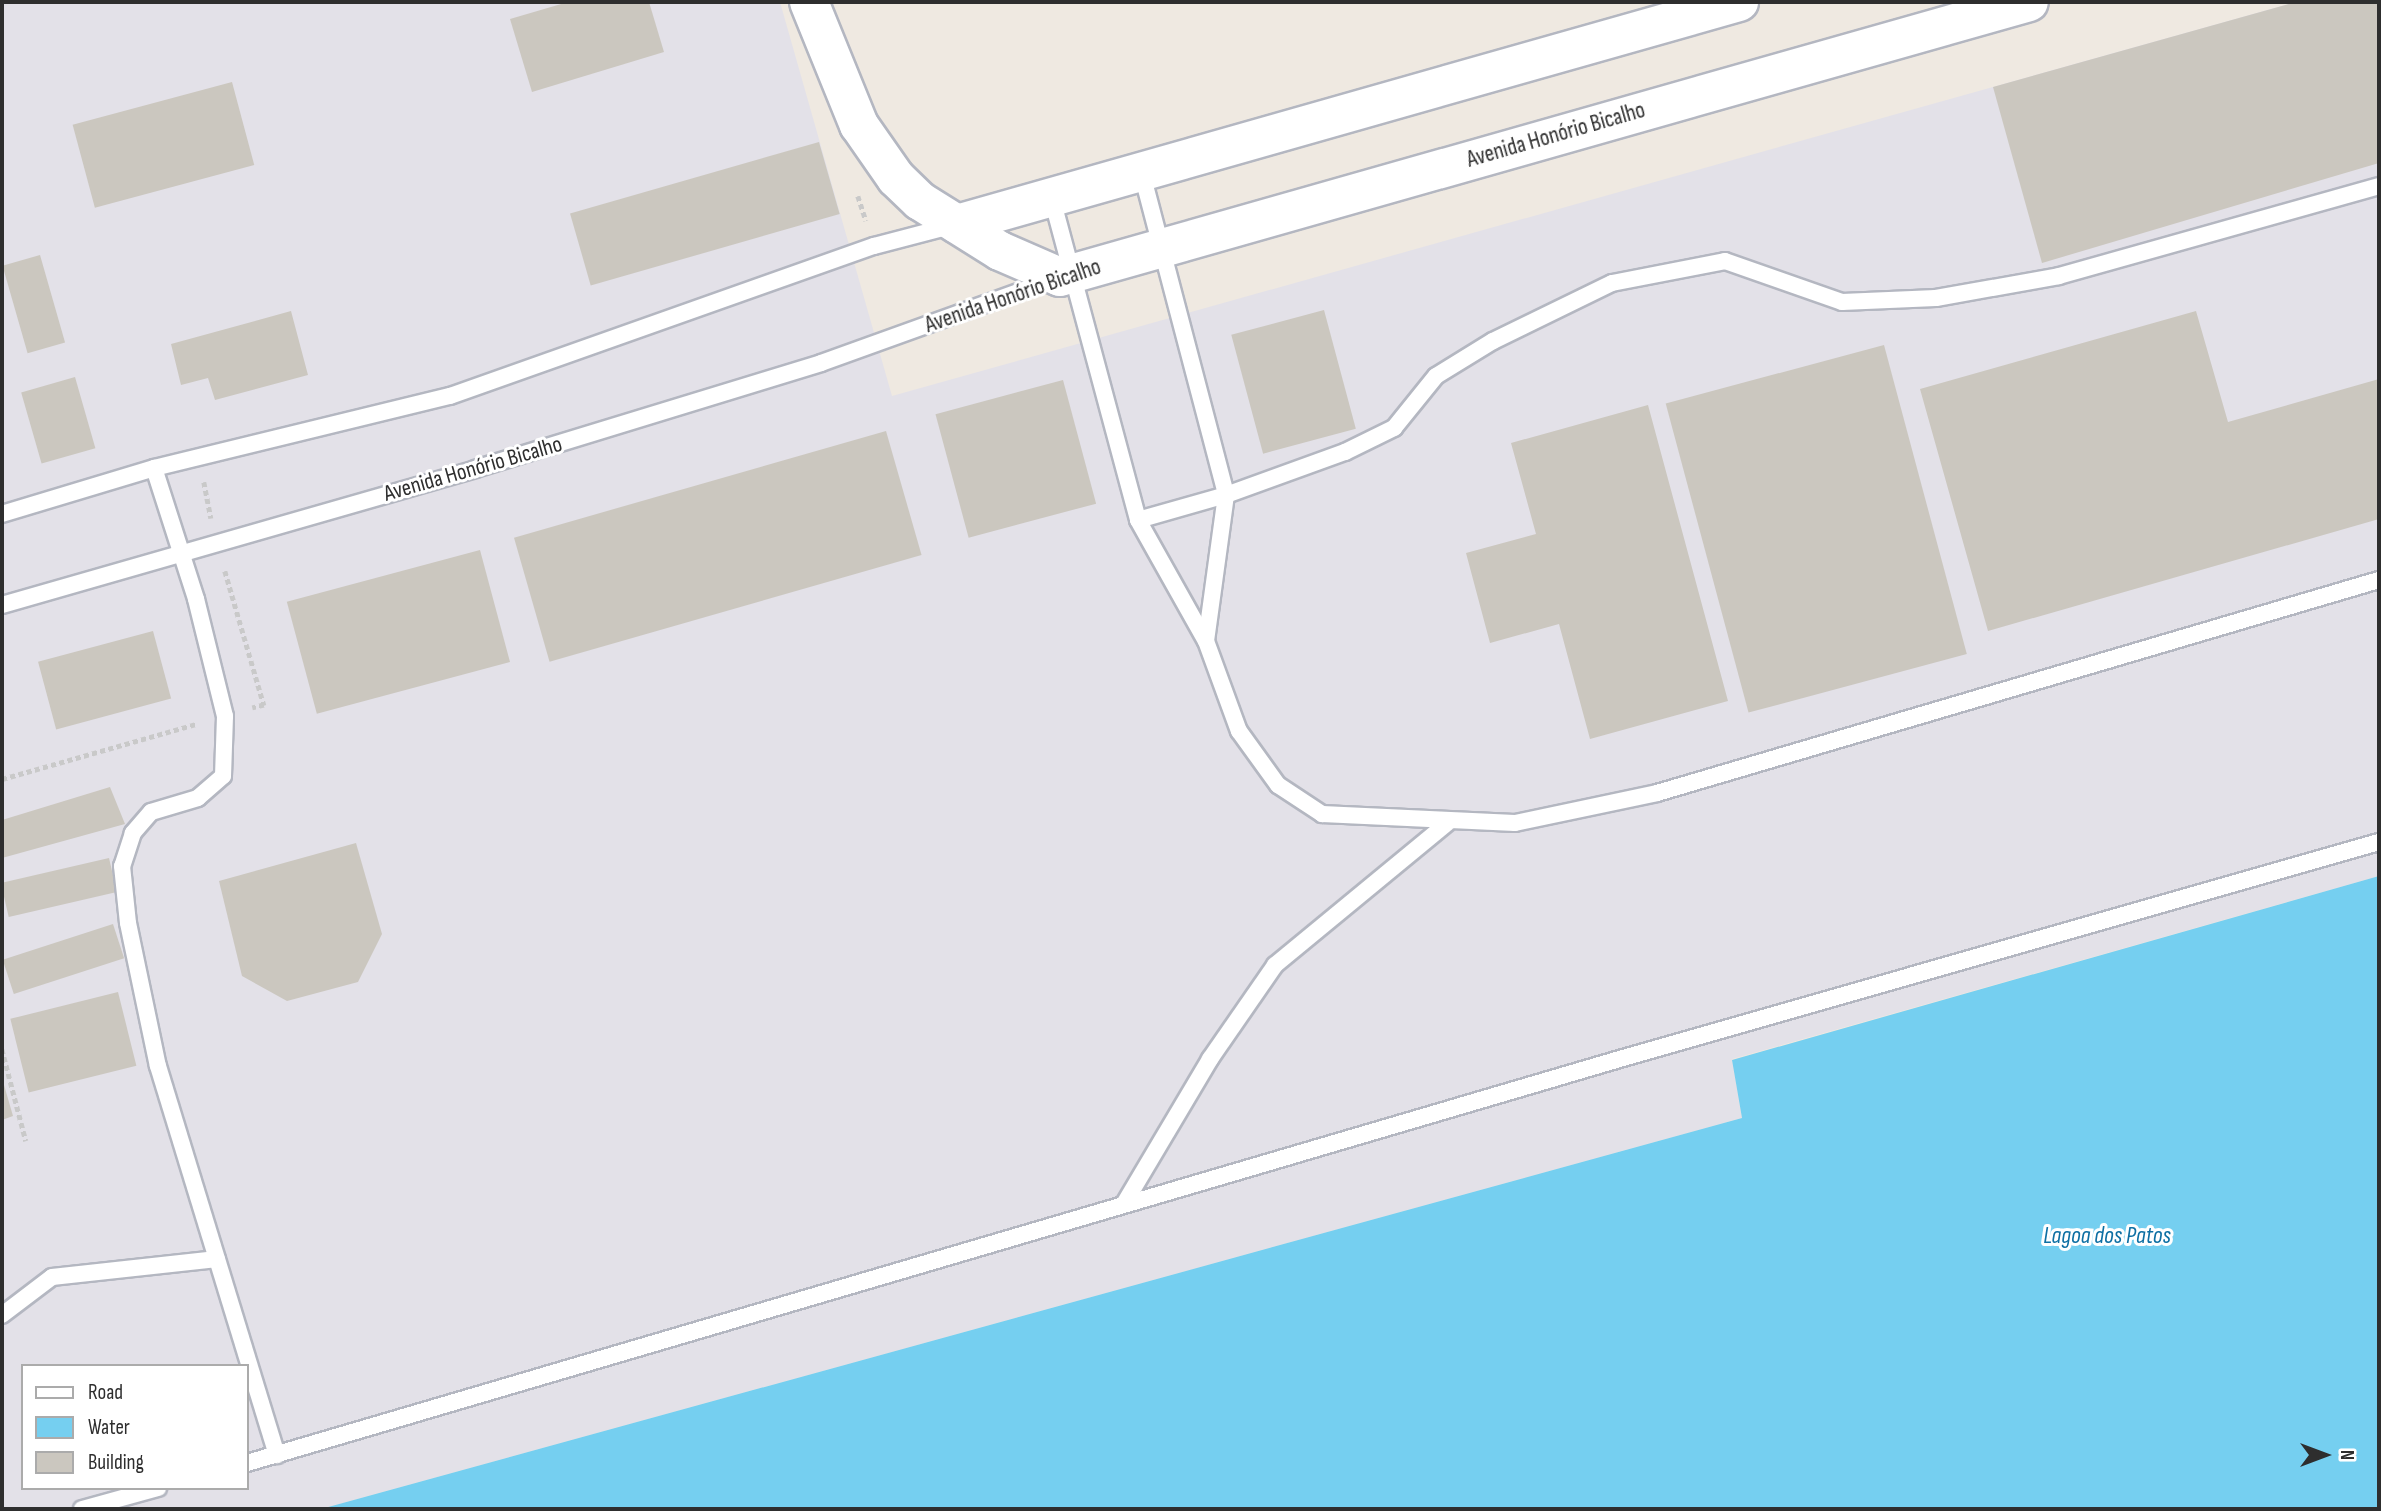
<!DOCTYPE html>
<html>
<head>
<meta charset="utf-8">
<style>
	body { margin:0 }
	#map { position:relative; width:2381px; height:1511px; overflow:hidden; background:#efe9e1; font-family:"Sofia Sans Condensed",sans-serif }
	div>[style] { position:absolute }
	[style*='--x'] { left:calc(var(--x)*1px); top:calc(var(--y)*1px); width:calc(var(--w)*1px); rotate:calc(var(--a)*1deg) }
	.industrial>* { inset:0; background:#e3e1e8 }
	.water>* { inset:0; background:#75cff0 }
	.building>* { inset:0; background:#cbc7bf; transform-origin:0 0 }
	.path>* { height:4.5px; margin-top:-2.25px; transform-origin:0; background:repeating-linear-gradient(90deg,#c9c9c9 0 5px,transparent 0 8.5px) }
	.roads { filter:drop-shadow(2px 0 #b4b7c1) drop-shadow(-2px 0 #b4b7c1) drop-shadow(0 2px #b4b7c1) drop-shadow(0 -2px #b4b7c1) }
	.lane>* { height:16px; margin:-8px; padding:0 8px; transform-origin:8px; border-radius:8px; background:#fff }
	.secondary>* { height:38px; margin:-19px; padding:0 19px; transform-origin:19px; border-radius:19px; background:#fff }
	span { translate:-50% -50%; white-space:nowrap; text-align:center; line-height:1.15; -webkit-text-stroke:6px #fff; paint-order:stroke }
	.street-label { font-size:23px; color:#2e2e2e }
	.water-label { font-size:24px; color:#0d6fa3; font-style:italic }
	.frame { position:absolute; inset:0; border:4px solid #2e2e2e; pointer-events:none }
	.legend { position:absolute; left:21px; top:1364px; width:228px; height:126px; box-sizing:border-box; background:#fff; border:2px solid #ababab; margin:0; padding:9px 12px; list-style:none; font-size:21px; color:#2e2e2e }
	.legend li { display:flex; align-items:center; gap:14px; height:35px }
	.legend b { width:35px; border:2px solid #ababab }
	.north { position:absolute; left:2290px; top:1420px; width:70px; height:70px; -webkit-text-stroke:5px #fff; paint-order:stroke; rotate:90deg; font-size:19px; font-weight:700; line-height:28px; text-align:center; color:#2e2e2e }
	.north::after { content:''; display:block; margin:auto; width:24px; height:32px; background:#2e2e2e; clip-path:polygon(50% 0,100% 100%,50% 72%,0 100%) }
</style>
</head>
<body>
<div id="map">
	<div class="industrial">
		<i style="clip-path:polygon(evenodd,2px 2px,780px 2px,892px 396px,2296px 2px,2379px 2px,2379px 876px,1732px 1059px,1742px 1118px,321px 1509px,2px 1509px,2px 2px,23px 1366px,247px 1366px,247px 1488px,23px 1488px,23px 1366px)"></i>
	</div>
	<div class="water">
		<i style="clip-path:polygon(2379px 876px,2379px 1509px,321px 1509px,1742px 1118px,1732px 1060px)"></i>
	</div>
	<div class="building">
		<i style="clip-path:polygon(568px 2px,649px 2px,664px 52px,532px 92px,510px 19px)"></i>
		<i style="clip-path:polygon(2296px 2px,2379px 2px,2379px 163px,2042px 263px,1993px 87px)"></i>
		<i style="left:232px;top:82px;width:86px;height:165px;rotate:75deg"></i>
		<i style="left:819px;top:142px;width:75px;height:259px;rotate:74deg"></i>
		<i style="left:40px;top:255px;width:91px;height:39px;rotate:74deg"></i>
		<i style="left:1324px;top:310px;width:123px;height:96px;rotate:75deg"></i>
		<i style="clip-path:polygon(291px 311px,308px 375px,215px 400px,208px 378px,181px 385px,171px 344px)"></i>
		<i style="clip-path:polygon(2196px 311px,2228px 422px,2379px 379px,2379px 519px,1988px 631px,1920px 389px)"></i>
		<i style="left:1884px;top:345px;width:320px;height:226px;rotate:75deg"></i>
		<i style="left:75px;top:377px;width:74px;height:56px;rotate:74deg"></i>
		<i style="left:1063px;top:380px;width:128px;height:132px;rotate:75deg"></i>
		<i style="clip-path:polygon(1648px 405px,1728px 701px,1590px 739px,1559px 624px,1490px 643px,1466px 553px,1536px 534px,1511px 443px)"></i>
		<i style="left:886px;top:431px;width:129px;height:387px;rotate:74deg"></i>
		<i style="left:480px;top:550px;width:116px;height:200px;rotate:75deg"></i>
		<i style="left:153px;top:631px;width:70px;height:119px;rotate:75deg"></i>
		<i style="clip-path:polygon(110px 787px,125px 824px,2px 858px,2px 820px)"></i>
		<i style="clip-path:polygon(356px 843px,382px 934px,358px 982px,287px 1001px,242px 976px,219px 881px)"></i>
		<i style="left:109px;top:858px;width:35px;height:111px;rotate:77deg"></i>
		<i style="left:113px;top:924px;width:36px;height:116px;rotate:72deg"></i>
		<i style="left:118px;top:992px;width:76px;height:111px;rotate:76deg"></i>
		<i style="clip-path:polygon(2px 1078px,13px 1116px,2px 1120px)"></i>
	</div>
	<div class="path">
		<i style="--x:858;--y:196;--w:26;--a:72"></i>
		<i style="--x:204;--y:482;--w:37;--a:79"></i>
		<i style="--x:225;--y:571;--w:140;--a:73.8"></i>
		<i style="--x:264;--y:705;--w:12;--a:166"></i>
		<i style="--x:2;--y:779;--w:203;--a:-15.8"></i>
		<i style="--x:2;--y:1049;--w:95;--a:75.4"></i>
	</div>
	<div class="roads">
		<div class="lane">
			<i style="--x:1141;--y:170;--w:336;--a:75.3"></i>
			<i style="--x:1226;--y:495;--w:147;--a:97.8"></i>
			<i style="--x:1051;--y:195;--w:336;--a:75"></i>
			<i style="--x:1138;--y:520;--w:139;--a:60.7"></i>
			<i style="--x:1206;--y:641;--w:96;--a:69.9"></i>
			<i style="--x:1239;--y:731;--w:67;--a:54.2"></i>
			<i style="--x:1278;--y:785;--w:53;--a:33.4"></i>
			<i style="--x:1322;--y:814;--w:193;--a:2.7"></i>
			<i style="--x:1515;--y:823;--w:145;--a:-11.9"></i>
			<i style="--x:1657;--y:793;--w:753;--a:-16.44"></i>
			<i style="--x:154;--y:468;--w:138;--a:72.2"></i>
			<i style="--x:196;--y:599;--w:121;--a:76.1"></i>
			<i style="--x:225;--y:716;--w:60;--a:91.9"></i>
			<i style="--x:223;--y:776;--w:33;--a:139"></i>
			<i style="--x:198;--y:798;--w:49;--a:163.4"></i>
			<i style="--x:151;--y:812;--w:28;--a:131"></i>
			<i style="--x:133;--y:833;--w:35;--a:108"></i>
			<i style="--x:122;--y:866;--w:57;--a:84"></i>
			<i style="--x:128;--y:923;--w:146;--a:78.2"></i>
			<i style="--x:158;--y:1066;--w:407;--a:73"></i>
			<i style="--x:2;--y:514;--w:159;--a:-16.8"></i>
			<i style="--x:154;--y:468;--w:305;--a:-13.7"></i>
			<i style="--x:450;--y:396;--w:450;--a:-19.5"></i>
			<i style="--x:874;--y:246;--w:80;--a:-14.6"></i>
			<i style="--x:1138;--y:520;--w:91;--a:-15.9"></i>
			<i style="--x:1226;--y:495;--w:127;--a:-19.9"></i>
			<i style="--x:1345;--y:452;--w:55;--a:-26.1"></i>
			<i style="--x:1394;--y:428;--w:67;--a:-51.1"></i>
			<i style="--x:1436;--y:376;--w:67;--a:-31.6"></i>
			<i style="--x:1493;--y:341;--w:132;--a:-26"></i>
			<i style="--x:1612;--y:283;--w:115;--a:-11"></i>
			<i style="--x:1725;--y:261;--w:124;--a:19.3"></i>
			<i style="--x:1842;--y:302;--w:94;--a:-2.4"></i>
			<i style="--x:1936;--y:298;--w:125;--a:-10.1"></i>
			<i style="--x:2059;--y:276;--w:332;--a:-15.7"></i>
			<i style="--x:2;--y:605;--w:492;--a:-16"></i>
			<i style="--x:475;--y:469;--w:362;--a:-17"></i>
			<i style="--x:821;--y:363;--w:245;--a:-19.8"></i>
			<i style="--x:1124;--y:1204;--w:169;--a:-59.3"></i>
			<i style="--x:1210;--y:1059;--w:114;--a:-55.3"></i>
			<i style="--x:1275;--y:965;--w:223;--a:-39.5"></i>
			<i style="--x:2;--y:1315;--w:63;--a:-37.2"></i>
			<i style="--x:52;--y:1277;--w:166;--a:-6.2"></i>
			<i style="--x:247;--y:1463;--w:1427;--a:-16.4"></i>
			<i style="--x:1616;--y:1060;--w:794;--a:-15.95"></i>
			<i style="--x:82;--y:1509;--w:79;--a:-15.4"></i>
		</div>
		<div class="secondary">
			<i style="--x:809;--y:2;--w:133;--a:67.9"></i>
			<i style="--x:859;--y:125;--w:65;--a:55.1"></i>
			<i style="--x:896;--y:178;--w:33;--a:44"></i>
			<i style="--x:920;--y:201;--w:94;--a:32"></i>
			<i style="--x:1000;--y:251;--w:65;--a:23.4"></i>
			<i style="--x:1060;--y:277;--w:1007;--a:-15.84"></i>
			<i style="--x:957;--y:224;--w:813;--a:-15.85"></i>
		</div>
	</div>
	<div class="street-label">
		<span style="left:1556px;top:135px;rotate:-16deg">Avenida Honório Bicalho</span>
		<span style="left:1013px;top:296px;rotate:-19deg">Avenida Honório Bicalho</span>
		<span style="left:473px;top:469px;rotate:-16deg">Avenida Honório Bicalho</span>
	</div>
	<div class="water-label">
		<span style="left:2107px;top:1236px">Lagoa dos Patos</span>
	</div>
	<div class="frame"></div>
	<ul class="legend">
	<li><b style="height:9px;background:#fff"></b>Road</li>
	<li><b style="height:19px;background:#75cff0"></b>Water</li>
	<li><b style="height:19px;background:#cbc7bf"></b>Building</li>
	</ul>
	<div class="north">N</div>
</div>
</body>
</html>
